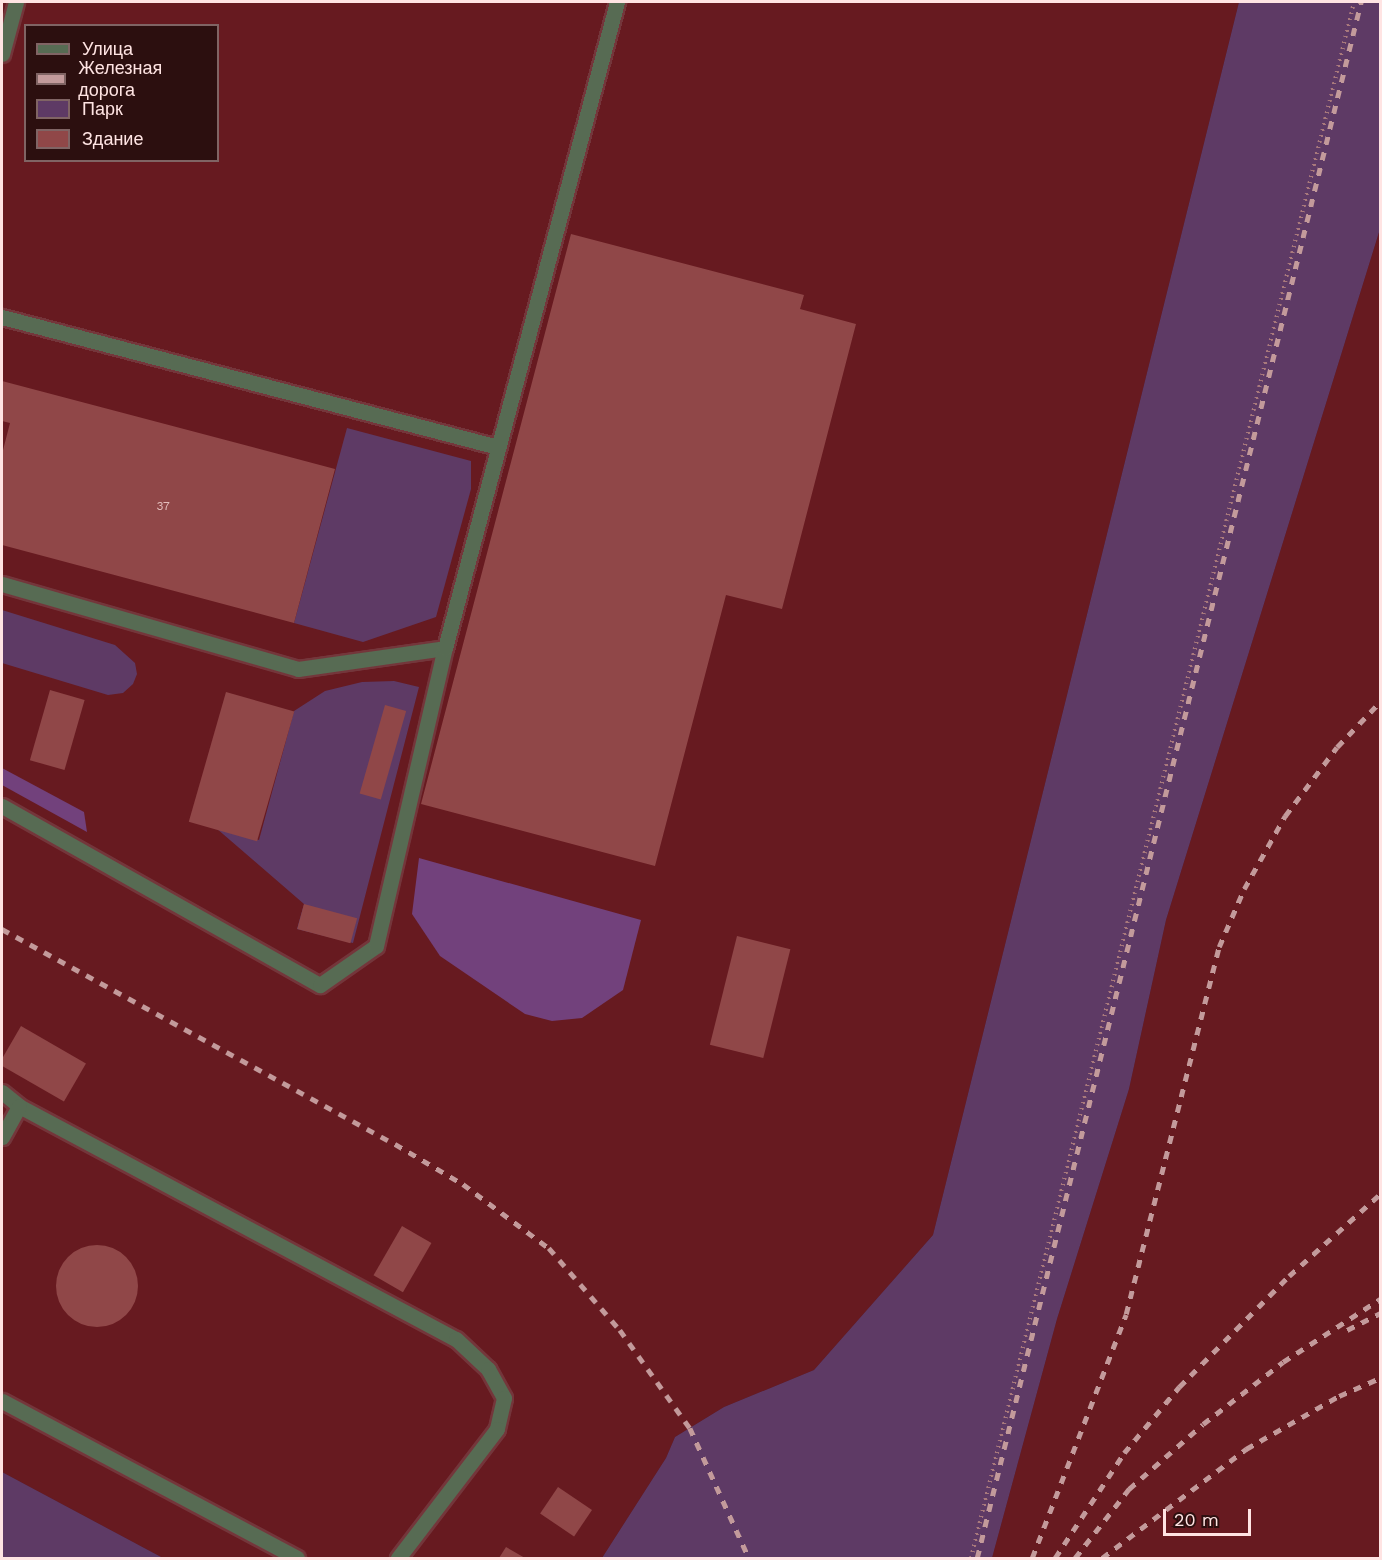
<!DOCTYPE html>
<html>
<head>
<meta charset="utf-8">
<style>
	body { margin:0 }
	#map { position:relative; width:1382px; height:1560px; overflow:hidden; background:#59151b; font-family:"Work Sans",sans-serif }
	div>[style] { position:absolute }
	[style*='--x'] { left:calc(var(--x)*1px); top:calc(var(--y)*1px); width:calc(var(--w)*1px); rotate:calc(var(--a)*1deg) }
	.built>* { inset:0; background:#671a20 }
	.green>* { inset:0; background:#5e3a65 }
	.forest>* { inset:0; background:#72417c }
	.building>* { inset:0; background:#904748; transform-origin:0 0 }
	.round { border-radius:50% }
	.path>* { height:4px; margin-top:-2px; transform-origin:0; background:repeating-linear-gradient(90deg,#a9797c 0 1.5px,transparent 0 6px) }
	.roads { filter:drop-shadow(2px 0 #74363b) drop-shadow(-2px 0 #74363b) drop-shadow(0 2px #74363b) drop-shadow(0 -2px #74363b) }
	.minor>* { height:15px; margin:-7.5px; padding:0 7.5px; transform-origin:7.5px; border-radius:7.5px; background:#576b53 }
	.rail>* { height:4.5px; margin-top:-2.25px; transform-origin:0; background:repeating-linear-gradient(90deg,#c39a9b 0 8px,transparent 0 16px) }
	span { translate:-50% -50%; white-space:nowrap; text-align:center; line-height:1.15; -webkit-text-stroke:6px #2c0f0f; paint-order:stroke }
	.number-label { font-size:12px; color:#e3bdbc }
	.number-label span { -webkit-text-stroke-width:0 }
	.frame { position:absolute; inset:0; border:3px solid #ffe4e3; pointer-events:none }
	.legend { position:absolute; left:24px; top:24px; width:195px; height:138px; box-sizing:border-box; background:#2c0f0f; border:2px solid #806464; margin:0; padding:8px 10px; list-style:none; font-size:18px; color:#ffe4e3 }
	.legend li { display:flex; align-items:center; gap:12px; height:30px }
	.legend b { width:30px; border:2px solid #806464 }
	.scale { position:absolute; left:1163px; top:1509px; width:88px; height:27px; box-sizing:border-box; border:3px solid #ffe4e3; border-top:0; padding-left:8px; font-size:18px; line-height:21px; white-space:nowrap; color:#ffe4e3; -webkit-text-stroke:4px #2c0f0f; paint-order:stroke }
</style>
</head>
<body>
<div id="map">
	<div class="built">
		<i style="clip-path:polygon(evenodd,2px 2px,1239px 2px,933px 1235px,814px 1370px,724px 1407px,675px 1437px,666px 1458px,602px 1558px,163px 1558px,2px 1472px,2px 2px,26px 26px,218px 26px,218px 160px,26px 160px,26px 26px)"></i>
		<i style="clip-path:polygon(1380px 229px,1380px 1558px,992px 1558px,1057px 1319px,1129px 1089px,1166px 920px)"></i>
	</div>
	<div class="green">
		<i style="clip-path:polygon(1239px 2px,1380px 2px,1380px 229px,1166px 920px,1129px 1089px,1057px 1319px,992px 1558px,602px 1558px,666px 1458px,675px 1437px,724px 1407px,814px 1370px,933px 1235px)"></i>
		<i style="clip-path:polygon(347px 428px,471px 461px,471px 489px,436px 617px,363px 642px,294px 623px)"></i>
		<i style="clip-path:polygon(2px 610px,115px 645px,135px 663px,137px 674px,133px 684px,123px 693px,108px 695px,2px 663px)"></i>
		<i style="clip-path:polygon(394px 681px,419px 687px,353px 943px,297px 929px,304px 904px,216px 828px,259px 840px,294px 711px,325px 691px,362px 682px)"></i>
		<i style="clip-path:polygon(2px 1472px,163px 1558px,2px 1558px)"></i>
	</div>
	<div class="forest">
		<i style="clip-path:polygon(2px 768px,84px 812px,87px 832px,2px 785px)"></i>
		<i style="clip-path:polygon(419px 858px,641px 920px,623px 990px,582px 1018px,552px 1021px,525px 1014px,440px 956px,412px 914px)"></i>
	</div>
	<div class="building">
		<i style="clip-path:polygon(571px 234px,804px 295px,800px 309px,856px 324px,782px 609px,726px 595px,655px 866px,421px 804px)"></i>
		<i style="clip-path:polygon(2px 381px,335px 469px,294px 623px,2px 545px,2px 454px,10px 423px,2px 421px)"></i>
		<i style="left:50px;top:690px;width:36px;height:73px;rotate:16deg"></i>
		<i style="left:226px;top:692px;width:71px;height:135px;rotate:16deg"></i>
		<i style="left:385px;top:705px;width:22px;height:92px;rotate:16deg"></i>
		<i style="left:304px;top:904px;width:55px;height:26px;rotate:15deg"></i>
		<i style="left:737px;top:936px;width:55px;height:112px;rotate:14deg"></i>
		<i style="left:21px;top:1026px;width:75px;height:44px;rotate:30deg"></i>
		<i style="left:402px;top:1226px;width:34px;height:57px;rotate:30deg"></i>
		<i class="round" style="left:56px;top:1245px;width:82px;height:82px"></i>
		<i style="left:558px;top:1487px;width:41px;height:32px;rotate:34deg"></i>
		<i style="clip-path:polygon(506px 1547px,525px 1558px,499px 1558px)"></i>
	</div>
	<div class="path">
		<i style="--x:971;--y:1558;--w:1602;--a:-76.17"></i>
	</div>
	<div class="roads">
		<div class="minor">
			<i style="--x:2;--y:54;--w:54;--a:-74.9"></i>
			<i style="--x:2;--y:317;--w:513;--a:14.69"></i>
			<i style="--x:2;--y:584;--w:308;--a:16"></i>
			<i style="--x:298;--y:669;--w:148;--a:-8.1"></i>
			<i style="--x:2;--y:806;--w:365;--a:29.4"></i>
			<i style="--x:320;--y:985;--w:68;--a:-34.9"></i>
			<i style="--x:376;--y:946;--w:306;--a:-77"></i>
			<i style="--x:445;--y:648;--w:669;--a:-75.09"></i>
			<i style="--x:2;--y:1092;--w:22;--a:39"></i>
			<i style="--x:19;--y:1106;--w:495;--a:28.1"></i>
			<i style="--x:456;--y:1339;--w:44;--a:43.2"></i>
			<i style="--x:488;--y:1369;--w:33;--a:61"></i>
			<i style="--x:504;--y:1398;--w:32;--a:103"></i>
			<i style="--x:497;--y:1429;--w:163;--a:127.5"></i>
			<i style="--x:2;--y:1137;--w:35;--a:-61"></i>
			<i style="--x:2;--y:1401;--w:334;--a:28"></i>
		</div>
	</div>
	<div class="rail">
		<i style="--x:2;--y:929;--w:448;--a:28.7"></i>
		<i style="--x:395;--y:1144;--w:79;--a:30.5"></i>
		<i style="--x:463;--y:1184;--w:107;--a:36.7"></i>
		<i style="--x:549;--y:1248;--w:108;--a:49.1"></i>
		<i style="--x:620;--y:1330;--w:120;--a:54.5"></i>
		<i style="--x:690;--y:1428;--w:143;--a:65.6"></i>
		<i style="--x:1347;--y:1330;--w:37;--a:-27"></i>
		<i style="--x:977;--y:1558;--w:1603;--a:-76.14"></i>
		<i style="--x:1032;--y:1558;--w:261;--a:-68.9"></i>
		<i style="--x:1126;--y:1314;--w:379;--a:-75.8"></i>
		<i style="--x:1219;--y:947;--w:63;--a:-66.7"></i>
		<i style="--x:1244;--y:889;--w:84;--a:-60.7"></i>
		<i style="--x:1285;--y:816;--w:86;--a:-53"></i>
		<i style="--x:1337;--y:747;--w:62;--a:-46.3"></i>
		<i style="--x:1055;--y:1558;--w:126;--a:-56.7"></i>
		<i style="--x:1124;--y:1453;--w:86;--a:-50.2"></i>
		<i style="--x:1179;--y:1387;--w:156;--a:-45.3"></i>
		<i style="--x:1289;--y:1276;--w:122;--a:-42"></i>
		<i style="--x:1075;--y:1558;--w:88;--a:-52"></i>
		<i style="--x:1129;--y:1489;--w:98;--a:-41.3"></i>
		<i style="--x:1203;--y:1424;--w:101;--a:-37.8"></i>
		<i style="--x:1283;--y:1362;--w:116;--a:-33"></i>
		<i style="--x:1102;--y:1558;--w:181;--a:-37.1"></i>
		<i style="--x:1246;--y:1449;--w:107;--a:-29.7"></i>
		<i style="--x:1339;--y:1396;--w:45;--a:-23.7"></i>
	</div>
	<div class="number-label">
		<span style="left:163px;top:507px">37</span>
	</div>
	<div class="frame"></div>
	<ul class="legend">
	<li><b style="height:8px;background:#576b53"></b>Улица</li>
	<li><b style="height:8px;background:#c39a9b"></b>Железная дорога</li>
	<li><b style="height:16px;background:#5e3a65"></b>Парк</li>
	<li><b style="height:16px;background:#904748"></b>Здание</li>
	</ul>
	<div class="scale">20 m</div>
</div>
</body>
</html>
